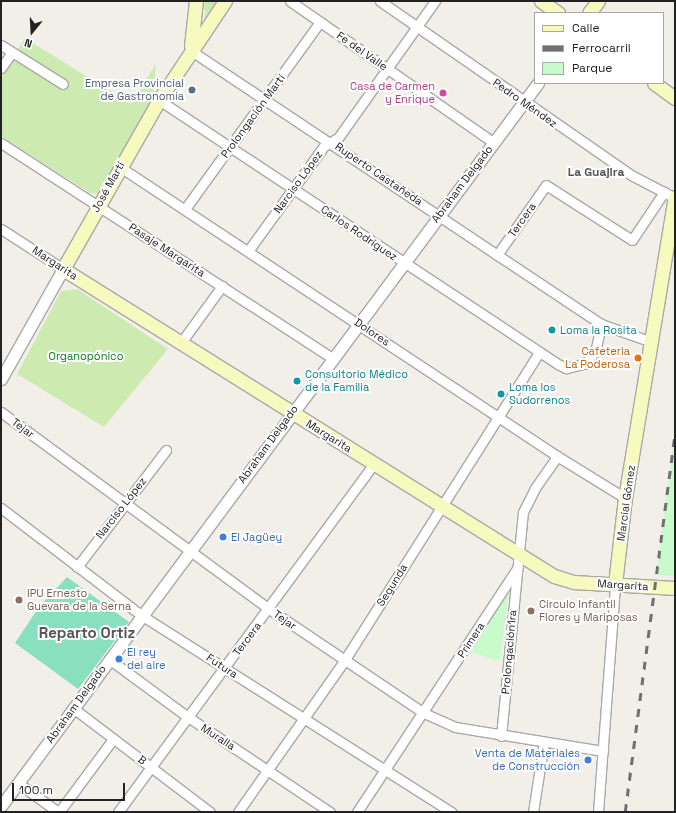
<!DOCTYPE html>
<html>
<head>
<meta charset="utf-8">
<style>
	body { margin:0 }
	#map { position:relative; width:676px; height:813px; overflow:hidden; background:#f2efe9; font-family:"Space Grotesk",sans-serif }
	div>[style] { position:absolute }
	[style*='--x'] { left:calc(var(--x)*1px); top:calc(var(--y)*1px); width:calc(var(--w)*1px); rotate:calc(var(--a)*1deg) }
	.grass>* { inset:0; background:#cdebb0 }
	.park>* { inset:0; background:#c8facc }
	.pitch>* { inset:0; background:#88e0be }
	.roads { filter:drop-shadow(1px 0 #a9a9a9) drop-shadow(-1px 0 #a9a9a9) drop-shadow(0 1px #a9a9a9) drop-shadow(0 -1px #a9a9a9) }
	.minor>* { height:9px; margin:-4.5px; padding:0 4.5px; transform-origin:4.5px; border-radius:4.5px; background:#fff }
	.tertiary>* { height:11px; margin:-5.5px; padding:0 5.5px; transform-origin:5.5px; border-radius:5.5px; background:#fff }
	.secondary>* { height:13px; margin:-6.5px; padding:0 6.5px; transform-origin:6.5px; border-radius:6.5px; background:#f7fabf }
	.rail>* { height:2.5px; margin-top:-1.25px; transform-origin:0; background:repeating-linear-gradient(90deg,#707070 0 8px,transparent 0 16px) }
	.dots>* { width:11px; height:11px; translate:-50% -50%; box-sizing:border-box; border:2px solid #fff; border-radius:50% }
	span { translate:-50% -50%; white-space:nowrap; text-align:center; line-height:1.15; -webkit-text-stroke:4px #fff; paint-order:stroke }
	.street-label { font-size:11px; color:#222 }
	.service-label { font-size:11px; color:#4e5e75 }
	.right { translate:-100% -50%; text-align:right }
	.hotel-label { font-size:11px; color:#b23c85 }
	.culture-label { font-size:11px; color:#0d838f }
	.left { translate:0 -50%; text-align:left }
	.food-label { font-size:11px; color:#c56008 }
	.park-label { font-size:11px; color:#0c8416 }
	.shop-label { font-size:11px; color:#366cbe }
	.education-label { font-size:11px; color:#785e54 }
	.neighbourhood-label { font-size:12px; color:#555; font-weight:700 }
	.district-label { font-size:15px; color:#555; font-weight:700 }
	.frame { position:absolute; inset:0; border:2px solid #222; pointer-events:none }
	.legend { position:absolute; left:534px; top:12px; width:130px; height:72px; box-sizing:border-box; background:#fff; border:1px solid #a7a7a7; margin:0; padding:5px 7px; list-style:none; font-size:12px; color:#222 }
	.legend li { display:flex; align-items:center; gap:8px; height:20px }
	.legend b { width:20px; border:1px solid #a7a7a7 }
	.north { position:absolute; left:12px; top:12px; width:40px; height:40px; -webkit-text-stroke:3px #fff; paint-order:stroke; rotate:198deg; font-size:11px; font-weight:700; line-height:16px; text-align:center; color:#222 }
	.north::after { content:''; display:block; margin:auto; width:14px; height:18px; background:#222; clip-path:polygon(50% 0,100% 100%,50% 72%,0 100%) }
	.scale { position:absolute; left:12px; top:783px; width:113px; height:18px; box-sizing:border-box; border:2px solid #222; border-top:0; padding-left:5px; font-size:12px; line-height:14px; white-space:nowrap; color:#222; -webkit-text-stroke:3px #fff; paint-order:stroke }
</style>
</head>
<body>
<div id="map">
	<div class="grass">
		<i style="clip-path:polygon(204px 1px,215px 1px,215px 4px,205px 21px)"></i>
		<i style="clip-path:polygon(25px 38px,131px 104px,156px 64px,153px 100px,98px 194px,90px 193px,1px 136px,1px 77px)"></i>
		<i style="clip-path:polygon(77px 289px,168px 349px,104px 427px,17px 374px,61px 291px)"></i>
	</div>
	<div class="park">
		<i style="clip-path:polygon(675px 431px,675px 576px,656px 575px,675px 433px)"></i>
		<i style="clip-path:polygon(509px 589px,500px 661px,467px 651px)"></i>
	</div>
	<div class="pitch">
		<i style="clip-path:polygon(67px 577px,129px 622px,78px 689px,15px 643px,39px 607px)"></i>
	</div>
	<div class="roads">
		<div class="minor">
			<i style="--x:290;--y:1;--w:247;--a:34.8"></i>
			<i style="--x:380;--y:1;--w:308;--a:34.7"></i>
			<i style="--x:633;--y:176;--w:47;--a:27.6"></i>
			<i style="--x:1;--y:45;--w:73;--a:32.2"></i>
			<i style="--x:190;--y:50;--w:494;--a:33.7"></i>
			<i style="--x:601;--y:324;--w:54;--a:19.4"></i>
			<i style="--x:1;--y:68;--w:19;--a:-55"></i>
			<i style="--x:159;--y:100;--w:481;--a:33.5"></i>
			<i style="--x:560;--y:365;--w:7;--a:27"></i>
			<i style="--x:566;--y:368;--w:18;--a:-13"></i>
			<i style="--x:584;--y:364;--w:10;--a:-45"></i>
			<i style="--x:591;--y:357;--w:10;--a:-61"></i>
			<i style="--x:596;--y:348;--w:25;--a:-78"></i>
			<i style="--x:1;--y:143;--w:395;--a:33"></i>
			<i style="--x:120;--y:167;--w:524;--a:33.48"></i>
			<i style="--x:557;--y:456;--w:80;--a:31.7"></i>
			<i style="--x:185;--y:209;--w:231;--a:-54.2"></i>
			<i style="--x:1;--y:229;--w:74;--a:32.8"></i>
			<i style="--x:248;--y:251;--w:130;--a:-54.1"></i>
			<i style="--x:324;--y:146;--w:16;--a:-30"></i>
			<i style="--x:338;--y:138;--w:168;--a:-54.7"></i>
			<i style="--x:497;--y:255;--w:85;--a:-55"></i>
			<i style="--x:546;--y:185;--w:102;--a:32.6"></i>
			<i style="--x:632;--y:240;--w:58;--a:-56.3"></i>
			<i style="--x:180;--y:344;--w:72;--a:-54.1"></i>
			<i style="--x:1;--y:412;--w:333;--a:36.3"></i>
			<i style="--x:269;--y:609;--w:187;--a:33.9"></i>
			<i style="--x:424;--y:713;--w:34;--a:24"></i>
			<i style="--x:455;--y:727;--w:150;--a:9.2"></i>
			<i style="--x:1;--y:508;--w:176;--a:37.4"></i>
			<i style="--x:141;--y:615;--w:368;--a:32.4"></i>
			<i style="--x:77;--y:567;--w:147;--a:-52.7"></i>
			<i style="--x:109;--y:659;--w:98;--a:36.3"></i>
			<i style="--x:188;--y:717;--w:171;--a:33.8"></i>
			<i style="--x:73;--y:708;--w:172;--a:37.2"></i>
			<i style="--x:501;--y:736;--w:225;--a:-84.4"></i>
			<i style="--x:523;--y:512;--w:27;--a:-63"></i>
			<i style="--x:535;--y:488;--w:39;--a:-55"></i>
			<i style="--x:18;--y:783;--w:49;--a:35.9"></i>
			<i style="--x:59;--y:812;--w:91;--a:-53.5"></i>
			<i style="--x:118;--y:812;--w:432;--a:-53.7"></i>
			<i style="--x:238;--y:812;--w:184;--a:-54.9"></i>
			<i style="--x:344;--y:661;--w:365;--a:-57.7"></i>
			<i style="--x:357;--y:812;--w:292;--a:-56.7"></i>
			<i style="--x:533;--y:812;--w:71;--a:-81.1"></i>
			<i style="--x:598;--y:812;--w:229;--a:-85.7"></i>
		</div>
		<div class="tertiary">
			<i style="--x:1;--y:379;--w:126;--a:-60.6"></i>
			<i style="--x:1;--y:806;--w:901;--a:-53.4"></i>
		</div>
		<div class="secondary">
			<i style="--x:225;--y:1;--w:119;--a:123.7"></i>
			<i style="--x:159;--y:100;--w:194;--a:119.6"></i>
			<i style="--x:63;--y:269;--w:579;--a:32.02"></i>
			<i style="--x:554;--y:576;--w:21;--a:17"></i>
			<i style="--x:574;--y:582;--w:101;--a:3.4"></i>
			<i style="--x:541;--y:1;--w:21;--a:35"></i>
			<i style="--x:589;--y:13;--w:15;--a:-53"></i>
			<i style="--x:191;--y:46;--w:45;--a:-83.7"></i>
			<i style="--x:654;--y:83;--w:26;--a:36"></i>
			<i style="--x:615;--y:584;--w:87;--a:-83.4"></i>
			<i style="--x:625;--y:498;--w:305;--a:-80.6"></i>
		</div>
	</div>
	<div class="rail">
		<i style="--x:625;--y:812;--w:384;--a:-82.5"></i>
	</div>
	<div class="dots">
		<i style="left:192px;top:90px;background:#5c6f8a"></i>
		<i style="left:443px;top:93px;background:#d1479c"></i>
		<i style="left:552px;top:330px;background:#0f9aa8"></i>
		<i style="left:638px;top:358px;background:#e8710a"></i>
		<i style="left:297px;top:381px;background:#0f9aa8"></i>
		<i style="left:501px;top:394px;background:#0f9aa8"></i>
		<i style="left:223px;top:537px;background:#3f7fe0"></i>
		<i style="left:19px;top:600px;background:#8d6e63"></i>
		<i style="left:531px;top:611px;background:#8d6e63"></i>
		<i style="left:119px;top:659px;background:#3f7fe0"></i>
		<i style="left:588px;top:760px;background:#3f7fe0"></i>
	</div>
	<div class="street-label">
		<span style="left:362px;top:51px;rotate:35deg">Fe del Valle</span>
		<span style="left:525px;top:103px;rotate:35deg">Pedro Méndez</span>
		<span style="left:253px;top:116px;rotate:-54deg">Prolongación Martí</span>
		<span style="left:379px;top:174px;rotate:34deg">Ruperto Castañeda</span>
		<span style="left:298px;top:182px;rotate:-54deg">Narciso López</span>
		<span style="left:462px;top:184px;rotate:-53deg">Abraham Delgado</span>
		<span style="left:108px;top:187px;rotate:-61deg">José Martí</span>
		<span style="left:522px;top:220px;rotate:-55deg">Tercera</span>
		<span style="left:359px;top:233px;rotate:34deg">Carlos Rodríguez</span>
		<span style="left:167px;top:250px;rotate:33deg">Pasaje Margarita</span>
		<span style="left:55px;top:263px;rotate:33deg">Margarita</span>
		<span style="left:372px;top:332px;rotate:34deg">Dolores</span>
		<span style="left:23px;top:428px;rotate:37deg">Tejar</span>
		<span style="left:329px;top:436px;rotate:32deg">Margarita</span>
		<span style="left:268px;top:444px;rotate:-54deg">Abraham Delgado</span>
		<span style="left:626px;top:503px;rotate:-82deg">Marcial Gómez</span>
		<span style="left:121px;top:508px;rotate:-52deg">Narciso López</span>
		<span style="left:392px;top:585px;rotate:-58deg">Segunda</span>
		<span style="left:623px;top:585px;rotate:4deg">Margarita</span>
		<span style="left:285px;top:620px;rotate:35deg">Tejar</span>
		<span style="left:247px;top:639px;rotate:-53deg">Tercera</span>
		<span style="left:471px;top:640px;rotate:-57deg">Primera</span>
		<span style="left:509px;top:652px;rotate:-85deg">Prolongación1ra</span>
		<span style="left:222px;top:666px;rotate:33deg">Futura</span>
		<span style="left:76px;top:704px;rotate:-54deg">Abraham Delgado</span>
		<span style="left:218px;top:737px;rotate:33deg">Muralla</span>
		<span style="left:142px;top:760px;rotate:37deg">B</span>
	</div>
	<div class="service-label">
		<span class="right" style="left:184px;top:90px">Empresa Provincial<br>de Gastronomía</span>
	</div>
	<div class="hotel-label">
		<span class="right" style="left:435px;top:93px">Casa de Carmen<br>y Enrique</span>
	</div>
	<div class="culture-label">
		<span class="left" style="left:560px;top:330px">Loma la Rosita</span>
		<span class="left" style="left:305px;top:381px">Consultorio Médico<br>de la Familia</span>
		<span class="left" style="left:509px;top:394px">Loma los<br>Sudorrenos</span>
	</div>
	<div class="food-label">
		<span class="right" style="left:630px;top:358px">Cafeteria<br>La Poderosa</span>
	</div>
	<div class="park-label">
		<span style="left:86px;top:356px">Organopónico</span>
	</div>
	<div class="shop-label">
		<span class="left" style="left:231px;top:537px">El Jagüey</span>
		<span class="left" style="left:127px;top:659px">El rey<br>del aire</span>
		<span class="right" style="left:580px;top:760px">Venta de Materiales<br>de Construcción</span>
	</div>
	<div class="education-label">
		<span class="left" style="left:27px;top:600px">IPU Ernesto<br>Guevara de la Serna</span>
		<span class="left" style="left:539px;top:611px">Círculo Infantil<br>Flores y Mariposas</span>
	</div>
	<div class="neighbourhood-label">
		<span style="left:596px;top:173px">La Guajira</span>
	</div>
	<div class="district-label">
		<span style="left:87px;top:633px">Reparto Ortiz</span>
	</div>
	<div class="frame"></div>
	<ul class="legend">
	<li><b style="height:5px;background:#f7fabf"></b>Calle</li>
	<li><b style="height:5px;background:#707070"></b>Ferrocarril</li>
	<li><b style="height:11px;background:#c8facc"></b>Parque</li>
	</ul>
	<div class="north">N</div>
	<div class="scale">100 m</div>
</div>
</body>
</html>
